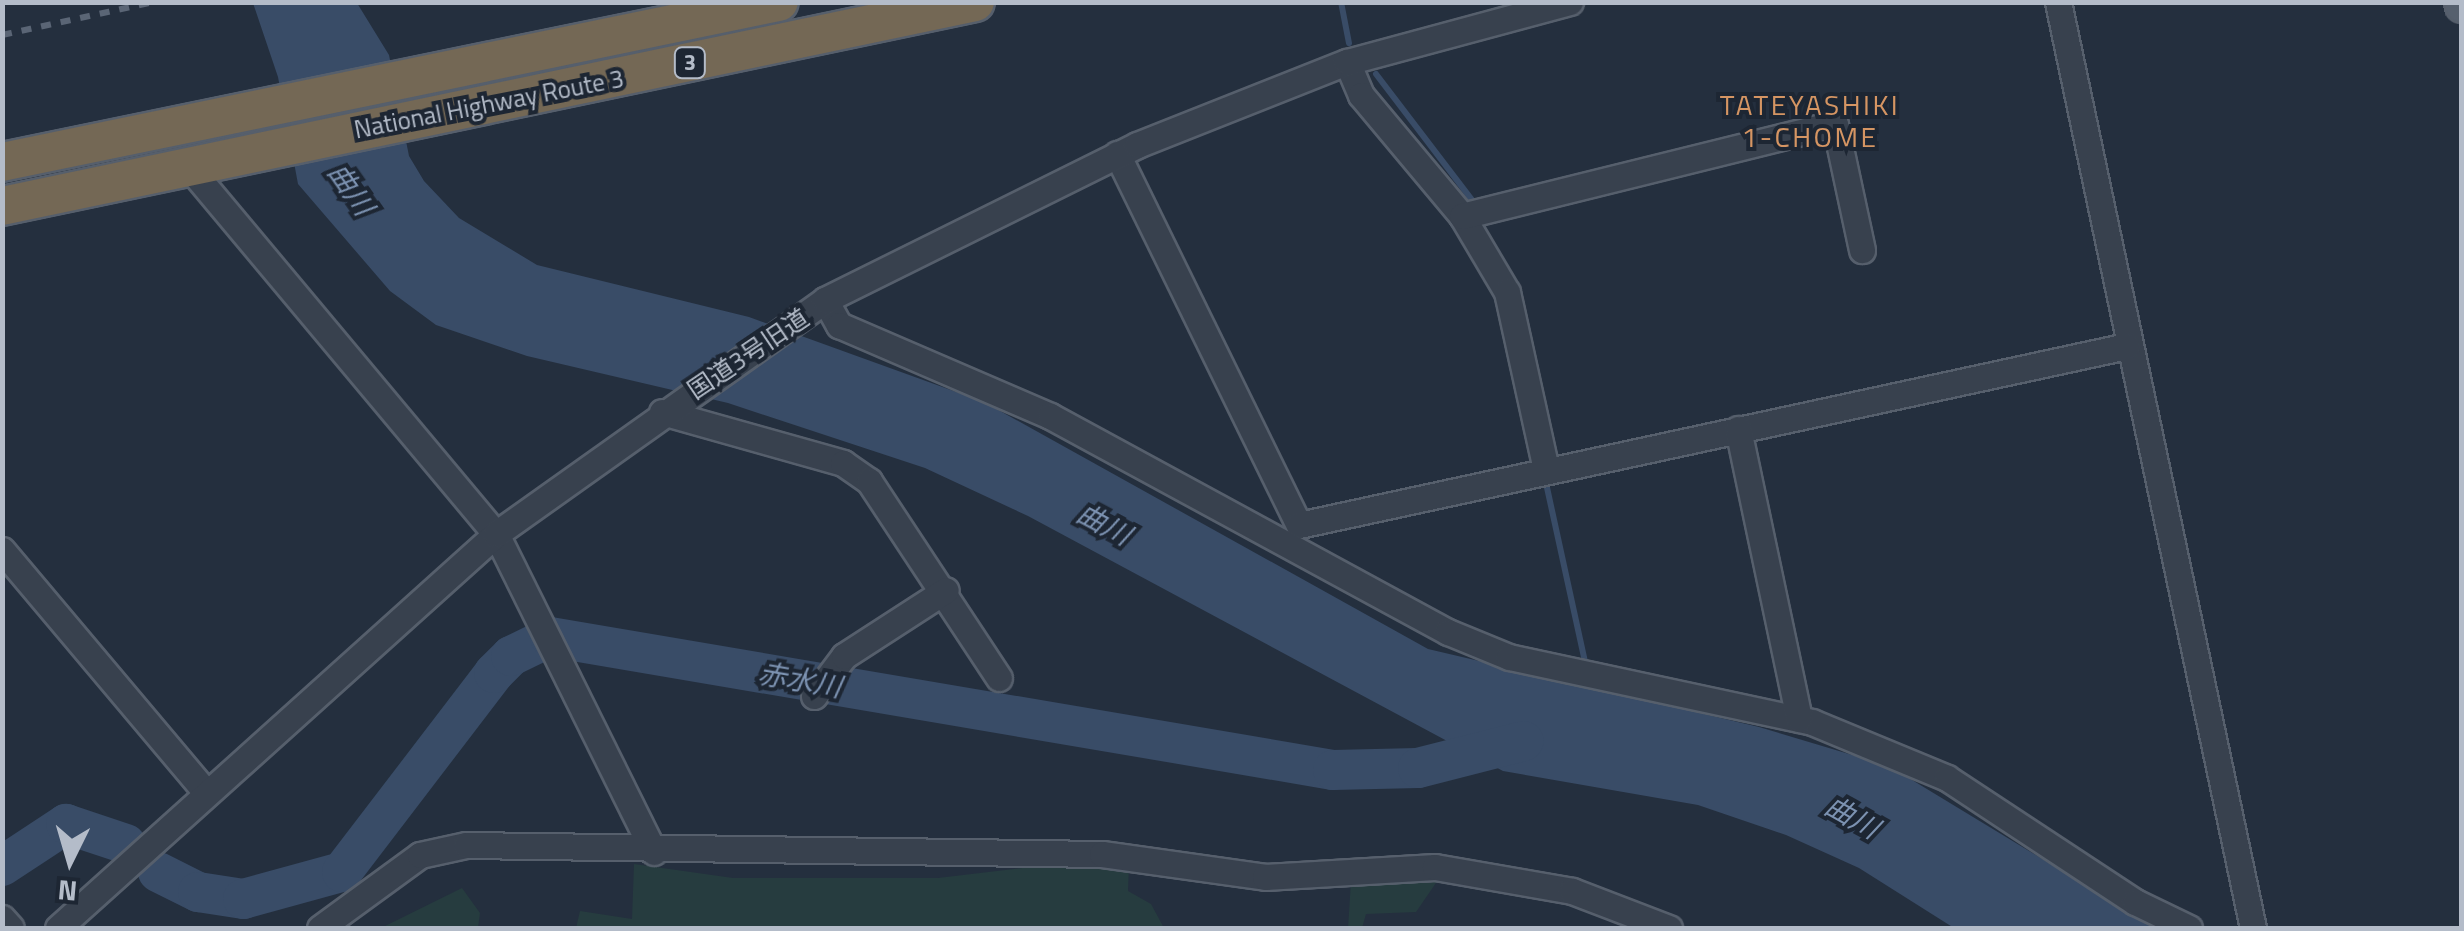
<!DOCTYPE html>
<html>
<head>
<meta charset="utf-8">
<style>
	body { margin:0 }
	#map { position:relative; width:2464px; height:931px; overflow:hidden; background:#242f3e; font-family:"Titillium Web","Noto Sans JP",sans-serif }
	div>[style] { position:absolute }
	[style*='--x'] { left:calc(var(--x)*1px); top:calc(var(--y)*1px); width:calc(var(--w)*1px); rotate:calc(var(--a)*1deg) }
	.green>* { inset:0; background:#263c3f }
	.water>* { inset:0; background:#394c67 }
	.stream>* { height:6px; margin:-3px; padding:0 3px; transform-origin:3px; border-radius:3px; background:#394c67 }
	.river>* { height:40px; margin:-20px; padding:0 20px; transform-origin:20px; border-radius:20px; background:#394c67 }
	.roads { filter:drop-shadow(2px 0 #565f6c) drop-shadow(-2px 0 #565f6c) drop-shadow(0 2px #565f6c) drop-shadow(0 -2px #565f6c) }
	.minor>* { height:25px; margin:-12.5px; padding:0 12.5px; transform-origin:12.5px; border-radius:12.5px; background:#38414e }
	.major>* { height:32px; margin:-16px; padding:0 16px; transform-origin:16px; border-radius:16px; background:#56606e }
	.highway>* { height:38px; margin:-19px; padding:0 19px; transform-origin:19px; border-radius:19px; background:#746855 }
	.rail>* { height:6px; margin-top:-3px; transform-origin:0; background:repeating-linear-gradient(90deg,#5a6575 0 10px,transparent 0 20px) }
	span { translate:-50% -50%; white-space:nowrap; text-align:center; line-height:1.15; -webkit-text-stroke:8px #1d2633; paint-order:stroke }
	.shield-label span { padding:2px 8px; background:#1d2633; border:2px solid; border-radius:8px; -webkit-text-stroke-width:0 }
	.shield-label { font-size:22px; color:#b4bcc9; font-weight:700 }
	.street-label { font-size:25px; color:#b4bcc9 }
	.neighbourhood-label { font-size:28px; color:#d59563; letter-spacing:2.5px }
	.water-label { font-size:28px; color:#7c92b1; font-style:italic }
	.frame { position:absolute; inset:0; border:5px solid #b4bcc9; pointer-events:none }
	.north { position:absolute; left:20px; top:811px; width:100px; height:100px; -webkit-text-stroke:8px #1d2633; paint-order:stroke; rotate:185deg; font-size:28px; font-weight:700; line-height:40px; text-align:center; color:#b4bcc9 }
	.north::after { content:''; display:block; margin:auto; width:35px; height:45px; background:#b4bcc9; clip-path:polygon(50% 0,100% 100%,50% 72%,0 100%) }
</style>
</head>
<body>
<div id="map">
	<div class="green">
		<i style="clip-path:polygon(634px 864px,733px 878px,938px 878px,1048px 865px,1129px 865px,1128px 891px,1151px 904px,1164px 928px,576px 928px,580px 911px,632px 919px)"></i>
		<i style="clip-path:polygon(1438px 880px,1416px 912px,1366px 914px,1362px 928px,1348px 928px,1351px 881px)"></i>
		<i style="clip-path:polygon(462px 888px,480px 913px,478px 928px,381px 928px)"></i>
	</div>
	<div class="water">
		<i style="clip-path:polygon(253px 3px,357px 3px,389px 55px,409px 156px,424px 181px,459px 218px,537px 265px,749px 317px,984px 402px,1428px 649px,1759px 727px,1889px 766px,2156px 928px,1954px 928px,1859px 868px,1786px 835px,1698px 805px,1503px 771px,1028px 516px,925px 468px,728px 403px,527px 356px,436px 325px,390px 291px,298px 184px,278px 77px)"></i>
	</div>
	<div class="stream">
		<i style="--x:1341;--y:2;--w:42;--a:79"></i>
		<i style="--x:1376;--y:74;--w:163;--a:52.7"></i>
		<i style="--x:1546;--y:483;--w:188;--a:77.7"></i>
	</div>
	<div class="river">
		<i style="--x:2;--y:866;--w:77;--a:-33.3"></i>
		<i style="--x:66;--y:824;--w:63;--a:18.4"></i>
		<i style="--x:158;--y:872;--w:45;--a:26.6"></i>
		<i style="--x:198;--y:892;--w:46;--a:8.8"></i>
		<i style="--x:243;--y:899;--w:103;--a:-15.3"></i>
		<i style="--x:342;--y:872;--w:250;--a:-52.6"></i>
		<i style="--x:494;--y:673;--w:24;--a:-45"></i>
		<i style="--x:511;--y:656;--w:43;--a:-26"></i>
		<i style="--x:550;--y:637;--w:794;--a:9.64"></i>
		<i style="--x:1333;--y:770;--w:85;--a:-1.3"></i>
		<i style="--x:1418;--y:768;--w:109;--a:-14.3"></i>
	</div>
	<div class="roads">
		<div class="minor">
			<i style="--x:2058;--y:2;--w:946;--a:78.11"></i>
			<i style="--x:1347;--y:62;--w:36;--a:67"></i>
			<i style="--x:1361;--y:95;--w:158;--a:50.1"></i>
			<i style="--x:1462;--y:216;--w:88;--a:59.4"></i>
			<i style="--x:1507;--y:292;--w:182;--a:77.6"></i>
			<i style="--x:1117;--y:154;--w:413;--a:63.9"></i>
			<i style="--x:1299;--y:525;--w:847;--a:-12.2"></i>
			<i style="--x:188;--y:166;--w:480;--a:50.1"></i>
			<i style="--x:496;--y:534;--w:355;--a:63.6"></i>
			<i style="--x:1462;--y:216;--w:384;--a:-13.9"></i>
			<i style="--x:1835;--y:124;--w:129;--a:77.9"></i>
			<i style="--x:825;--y:300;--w:29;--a:61"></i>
			<i style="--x:839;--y:325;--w:230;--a:23.3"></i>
			<i style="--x:1050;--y:416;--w:453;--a:28.5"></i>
			<i style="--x:1448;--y:632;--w:66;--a:22.3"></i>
			<i style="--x:1509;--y:657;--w:310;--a:12.1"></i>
			<i style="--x:1812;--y:722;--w:146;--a:22.5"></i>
			<i style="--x:1947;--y:778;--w:225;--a:33.4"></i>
			<i style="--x:2135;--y:902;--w:60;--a:25.7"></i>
			<i style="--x:662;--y:412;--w:188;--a:15.7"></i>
			<i style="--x:843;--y:463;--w:32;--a:35"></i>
			<i style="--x:869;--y:481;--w:236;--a:56.6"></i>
			<i style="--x:1738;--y:429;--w:296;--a:78.1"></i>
			<i style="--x:2;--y:550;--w:315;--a:49.9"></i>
			<i style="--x:814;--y:696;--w:50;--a:-53.1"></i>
			<i style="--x:844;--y:656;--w:121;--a:-32.9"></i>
			<i style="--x:2;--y:918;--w:13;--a:48"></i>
			<i style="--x:58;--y:928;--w:589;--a:-41.97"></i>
			<i style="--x:496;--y:534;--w:404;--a:-35.4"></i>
			<i style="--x:825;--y:300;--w:348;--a:-26.4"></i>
			<i style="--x:1137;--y:145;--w:226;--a:-21.6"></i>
			<i style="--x:1347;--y:62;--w:231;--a:-15.1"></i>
			<i style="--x:320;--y:928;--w:124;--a:-36.1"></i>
			<i style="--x:420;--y:855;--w:47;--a:-12.3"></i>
			<i style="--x:466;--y:845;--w:636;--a:0.81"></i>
			<i style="--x:1102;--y:854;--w:165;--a:8"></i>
			<i style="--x:1265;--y:877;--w:170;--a:-3.4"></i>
			<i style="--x:1435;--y:867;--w:139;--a:9.9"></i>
			<i style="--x:1572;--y:891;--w:104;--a:20.9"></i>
		</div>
		<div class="major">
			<i style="--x:2461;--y:2;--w:4;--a:76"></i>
		</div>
		<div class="highway">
			<i style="--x:2;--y:162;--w:793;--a:-11.64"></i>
			<i style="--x:2;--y:206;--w:994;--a:-11.84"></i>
		</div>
	</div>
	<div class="rail">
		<i style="--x:2;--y:35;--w:155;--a:-12.3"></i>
	</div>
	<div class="shield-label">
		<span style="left:690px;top:63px">3</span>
	</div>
	<div class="street-label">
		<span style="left:489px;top:104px;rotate:-11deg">National Highway Route 3</span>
		<span style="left:748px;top:354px;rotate:-34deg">国道3号旧道</span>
	</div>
	<div class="neighbourhood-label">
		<span style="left:1810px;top:121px">TATEYASHIKI<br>1-CHOME</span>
	</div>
	<div class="water-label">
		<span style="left:351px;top:189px;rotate:55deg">曲川</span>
		<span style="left:1104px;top:524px;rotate:28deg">曲川</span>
		<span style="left:800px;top:680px;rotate:10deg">赤水川</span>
		<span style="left:1852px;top:817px;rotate:29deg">曲川</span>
	</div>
	<div class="frame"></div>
	<div class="north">N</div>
</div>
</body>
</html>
